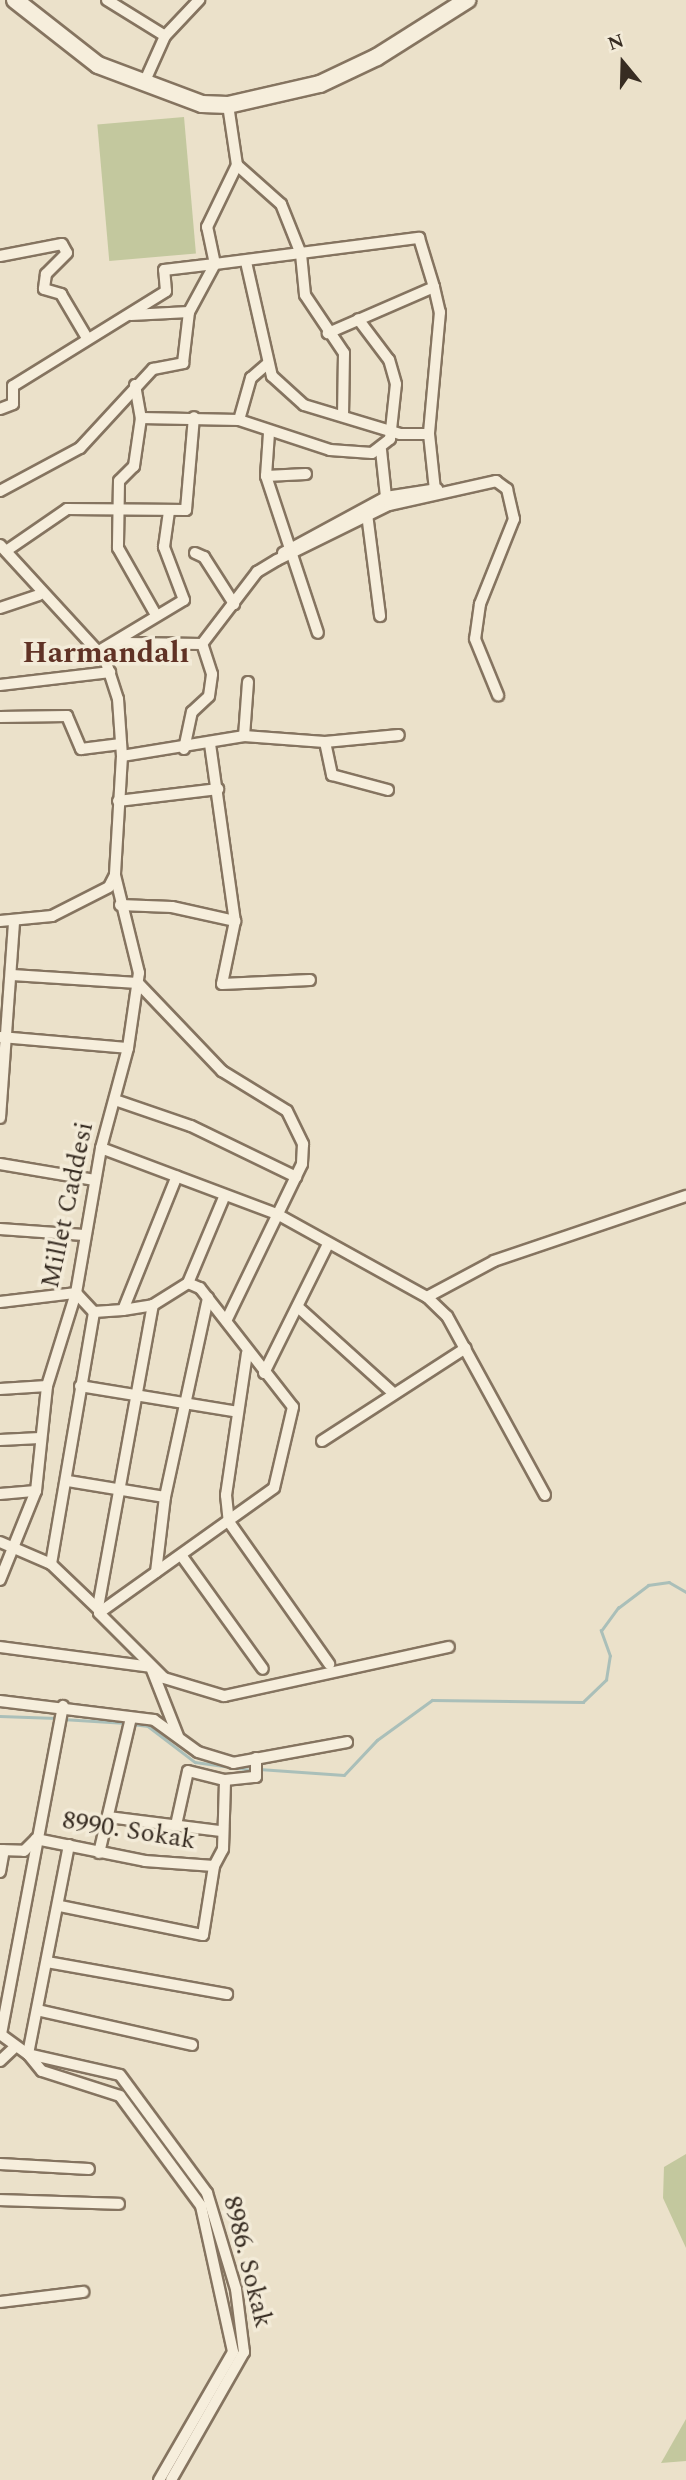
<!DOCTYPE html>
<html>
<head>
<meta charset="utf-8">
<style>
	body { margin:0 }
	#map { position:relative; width:686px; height:2480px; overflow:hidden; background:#ebe1ca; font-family:Spectral,serif }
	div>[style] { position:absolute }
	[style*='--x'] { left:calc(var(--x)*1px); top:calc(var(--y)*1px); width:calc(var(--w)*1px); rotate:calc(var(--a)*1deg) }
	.green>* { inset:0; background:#c3c89e; transform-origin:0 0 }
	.stream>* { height:2.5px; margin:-1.25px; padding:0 1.25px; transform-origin:1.25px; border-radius:1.25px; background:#aabfb9 }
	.roads { filter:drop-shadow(2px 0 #857460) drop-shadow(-2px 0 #857460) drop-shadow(0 2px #857460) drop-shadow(0 -2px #857460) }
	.street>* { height:10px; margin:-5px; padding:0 5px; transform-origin:5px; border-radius:5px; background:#f6eedc }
	.secondary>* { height:16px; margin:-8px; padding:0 8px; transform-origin:8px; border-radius:8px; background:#f6eedc }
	span { translate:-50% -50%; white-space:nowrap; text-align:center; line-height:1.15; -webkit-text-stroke:7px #f3ebd8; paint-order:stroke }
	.street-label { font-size:26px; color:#372c22 }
	.quarter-label { font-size:30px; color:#603225; font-weight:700 }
	.north { position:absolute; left:588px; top:28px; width:70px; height:70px; -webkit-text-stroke:5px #f3ebd8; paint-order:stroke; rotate:341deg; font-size:19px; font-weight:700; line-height:28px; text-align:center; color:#372c22 }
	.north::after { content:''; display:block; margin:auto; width:24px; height:32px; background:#372c22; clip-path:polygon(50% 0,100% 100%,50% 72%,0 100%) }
</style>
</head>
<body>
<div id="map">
	<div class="green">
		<i style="left:184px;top:117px;width:137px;height:87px;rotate:85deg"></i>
		<i style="clip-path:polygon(686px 2154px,686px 2248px,663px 2198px,664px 2167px)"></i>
		<i style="clip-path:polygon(686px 2419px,686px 2461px,661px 2463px)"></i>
	</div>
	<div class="stream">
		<i style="--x:0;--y:1716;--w:56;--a:2"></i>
		<i style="--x:62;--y:1719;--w:64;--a:3.6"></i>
		<i style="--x:132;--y:1724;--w:16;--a:7"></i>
		<i style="--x:148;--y:1726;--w:59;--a:37.5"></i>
		<i style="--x:195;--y:1762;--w:58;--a:8"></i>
		<i style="--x:259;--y:1769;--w:85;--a:4"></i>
		<i style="--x:344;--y:1775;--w:48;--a:-46.7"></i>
		<i style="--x:377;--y:1740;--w:68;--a:-36"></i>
		<i style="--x:432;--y:1700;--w:151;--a:0.8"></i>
		<i style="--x:583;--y:1702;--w:32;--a:-44"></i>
		<i style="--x:606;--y:1680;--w:24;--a:-81"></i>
		<i style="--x:610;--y:1656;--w:27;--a:-110"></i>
		<i style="--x:601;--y:1631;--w:29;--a:-54"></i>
		<i style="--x:618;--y:1608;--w:38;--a:-37"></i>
		<i style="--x:648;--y:1585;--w:21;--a:-8"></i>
		<i style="--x:669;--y:1582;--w:20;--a:30"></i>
	</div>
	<div class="roads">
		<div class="street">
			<i style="--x:107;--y:0;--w:68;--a:31.8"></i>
			<i style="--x:144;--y:83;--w:51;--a:-65.9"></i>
			<i style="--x:165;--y:36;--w:50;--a:-46.6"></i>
			<i style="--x:228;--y:105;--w:61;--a:81.5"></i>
			<i style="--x:0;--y:256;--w:63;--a:-11"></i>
			<i style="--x:62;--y:244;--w:10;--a:61"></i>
			<i style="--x:67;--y:253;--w:30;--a:135"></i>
			<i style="--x:46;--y:274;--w:15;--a:98"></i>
			<i style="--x:44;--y:289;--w:18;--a:16"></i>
			<i style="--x:61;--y:294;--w:51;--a:59.4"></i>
			<i style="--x:246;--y:262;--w:117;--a:77.2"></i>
			<i style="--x:272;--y:376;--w:43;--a:42.2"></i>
			<i style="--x:304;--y:405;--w:100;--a:16.8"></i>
			<i style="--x:400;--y:434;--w:29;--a:0"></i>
			<i style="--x:434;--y:287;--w:26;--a:77"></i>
			<i style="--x:440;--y:312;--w:122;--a:95.2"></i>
			<i style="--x:429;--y:434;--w:56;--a:83.9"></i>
			<i style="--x:131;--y:315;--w:58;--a:-3"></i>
			<i style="--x:135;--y:385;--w:34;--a:80"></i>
			<i style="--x:141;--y:418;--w:98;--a:1.2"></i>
			<i style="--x:239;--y:420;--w:96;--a:18.2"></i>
			<i style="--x:330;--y:450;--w:42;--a:4.1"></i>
			<i style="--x:372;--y:453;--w:23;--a:-38"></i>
			<i style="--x:390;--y:439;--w:55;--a:-83.8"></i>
			<i style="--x:396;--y:384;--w:25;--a:-106"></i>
			<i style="--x:389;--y:360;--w:51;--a:-127.1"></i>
			<i style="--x:0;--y:409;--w:14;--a:-21"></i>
			<i style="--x:13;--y:404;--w:18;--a:-90"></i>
			<i style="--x:13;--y:386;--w:180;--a:-31.8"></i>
			<i style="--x:166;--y:291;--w:21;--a:-95"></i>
			<i style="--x:164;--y:270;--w:51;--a:-6.7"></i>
			<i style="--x:215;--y:264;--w:38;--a:-102"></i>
			<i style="--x:207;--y:227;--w:69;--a:-64.2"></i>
			<i style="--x:237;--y:165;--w:59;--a:41.6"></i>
			<i style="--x:281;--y:204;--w:54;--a:68.2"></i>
			<i style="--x:301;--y:254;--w:41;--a:84.4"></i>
			<i style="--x:305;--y:295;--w:70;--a:56.1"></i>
			<i style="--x:344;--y:353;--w:62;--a:90.9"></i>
			<i style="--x:141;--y:418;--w:49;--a:98.3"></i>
			<i style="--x:134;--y:466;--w:21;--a:135"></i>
			<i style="--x:119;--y:481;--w:67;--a:90.9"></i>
			<i style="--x:118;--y:548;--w:77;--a:60.4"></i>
			<i style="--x:239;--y:420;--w:44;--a:-74.1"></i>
			<i style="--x:251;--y:378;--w:23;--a:-41"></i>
			<i style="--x:269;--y:433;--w:43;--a:94"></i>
			<i style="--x:266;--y:476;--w:165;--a:71.7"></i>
			<i style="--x:381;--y:450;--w:47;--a:83.9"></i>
			<i style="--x:266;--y:476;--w:40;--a:-2.9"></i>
			<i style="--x:0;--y:491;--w:91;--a:-28.3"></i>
			<i style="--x:80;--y:448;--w:108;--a:-47.3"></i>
			<i style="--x:153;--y:369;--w:31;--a:-11"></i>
			<i style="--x:183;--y:363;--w:51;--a:-83.3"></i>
			<i style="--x:189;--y:312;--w:55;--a:-61.6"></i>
			<i style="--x:215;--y:264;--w:206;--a:-7.3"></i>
			<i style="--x:419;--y:238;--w:51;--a:73"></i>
			<i style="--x:434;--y:287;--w:116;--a:156.5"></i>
			<i style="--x:367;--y:514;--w:103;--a:82.7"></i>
			<i style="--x:0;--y:545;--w:155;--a:47.4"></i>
			<i style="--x:105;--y:659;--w:42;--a:72"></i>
			<i style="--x:118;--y:699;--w:57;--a:86"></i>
			<i style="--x:122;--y:756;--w:119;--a:93.4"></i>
			<i style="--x:115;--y:875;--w:13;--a:117"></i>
			<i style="--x:109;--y:887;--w:64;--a:153"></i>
			<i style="--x:52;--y:916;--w:52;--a:174.5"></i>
			<i style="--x:6;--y:551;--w:74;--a:-34.5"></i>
			<i style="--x:67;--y:509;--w:119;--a:0.5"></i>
			<i style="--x:186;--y:510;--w:93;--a:-85.1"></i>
			<i style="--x:195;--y:553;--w:10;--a:24"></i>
			<i style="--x:204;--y:557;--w:56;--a:57.4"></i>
			<i style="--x:283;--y:553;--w:117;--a:-28.5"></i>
			<i style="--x:386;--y:497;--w:52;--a:-8.9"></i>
			<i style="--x:0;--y:608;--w:41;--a:-18.4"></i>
			<i style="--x:99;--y:651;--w:99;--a:-31"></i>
			<i style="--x:184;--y:600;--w:57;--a:-110.7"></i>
			<i style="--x:164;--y:547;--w:37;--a:-82"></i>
			<i style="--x:105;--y:659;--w:27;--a:-36"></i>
			<i style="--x:127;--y:643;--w:75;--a:0.8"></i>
			<i style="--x:202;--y:644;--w:91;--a:-52.6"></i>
			<i style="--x:257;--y:572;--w:23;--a:-31"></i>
			<i style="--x:277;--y:560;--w:125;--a:-26.2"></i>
			<i style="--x:389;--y:505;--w:110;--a:-12.6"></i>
			<i style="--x:496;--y:481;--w:14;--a:36"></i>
			<i style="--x:507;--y:489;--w:31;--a:77"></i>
			<i style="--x:514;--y:519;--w:92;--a:111.8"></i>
			<i style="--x:480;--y:604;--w:35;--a:98"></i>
			<i style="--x:475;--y:639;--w:61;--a:67.7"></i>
			<i style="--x:248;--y:682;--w:54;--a:94.2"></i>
			<i style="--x:244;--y:736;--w:81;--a:4.2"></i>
			<i style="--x:325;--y:742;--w:74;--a:-5.4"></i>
			<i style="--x:0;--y:685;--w:111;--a:-6.7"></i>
			<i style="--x:0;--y:717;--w:67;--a:-0.9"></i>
			<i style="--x:67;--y:716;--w:36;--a:67"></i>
			<i style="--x:81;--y:749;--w:40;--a:-7.1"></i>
			<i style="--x:325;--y:742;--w:34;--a:78"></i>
			<i style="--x:332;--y:775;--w:58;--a:15"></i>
			<i style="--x:210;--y:744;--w:179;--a:82"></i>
			<i style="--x:235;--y:921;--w:64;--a:101.7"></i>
			<i style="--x:222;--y:984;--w:88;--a:-2.6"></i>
			<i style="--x:184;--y:749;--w:38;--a:-78"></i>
			<i style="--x:192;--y:712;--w:23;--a:-43"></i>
			<i style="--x:209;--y:696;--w:22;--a:-82"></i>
			<i style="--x:212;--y:674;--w:32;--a:-108"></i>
			<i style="--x:122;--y:756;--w:124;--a:-9.3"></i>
			<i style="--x:118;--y:801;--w:101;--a:-6.8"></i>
			<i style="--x:120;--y:905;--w:52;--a:2.2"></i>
			<i style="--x:172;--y:907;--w:65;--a:12.5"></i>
			<i style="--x:12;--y:975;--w:126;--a:3.6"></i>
			<i style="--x:138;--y:983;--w:122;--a:46.3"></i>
			<i style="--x:222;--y:1071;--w:76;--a:31.6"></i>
			<i style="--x:287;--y:1111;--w:37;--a:64"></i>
			<i style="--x:303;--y:1144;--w:20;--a:93"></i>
			<i style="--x:302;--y:1164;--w:174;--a:115.8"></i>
			<i style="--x:0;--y:1037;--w:128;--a:4.9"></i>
			<i style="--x:115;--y:1100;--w:80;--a:18.9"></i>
			<i style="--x:191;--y:1126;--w:117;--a:25.9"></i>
			<i style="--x:0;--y:1118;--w:196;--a:-85.9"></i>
			<i style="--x:101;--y:1148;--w:188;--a:20.6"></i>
			<i style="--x:277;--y:1214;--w:171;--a:29"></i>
			<i style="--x:427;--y:1297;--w:28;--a:44"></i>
			<i style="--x:447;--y:1316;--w:204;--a:61.3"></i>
			<i style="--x:0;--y:1164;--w:96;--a:9.6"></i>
			<i style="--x:0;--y:1229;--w:84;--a:4.1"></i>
			<i style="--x:188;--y:1283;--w:95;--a:-67.2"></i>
			<i style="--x:427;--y:1297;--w:76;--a:-28.2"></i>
			<i style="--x:494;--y:1261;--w:203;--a:-18.7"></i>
			<i style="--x:0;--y:1302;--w:77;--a:-6.8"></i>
			<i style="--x:76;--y:1293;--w:26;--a:47"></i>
			<i style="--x:94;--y:1312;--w:29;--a:-4"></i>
			<i style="--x:123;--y:1310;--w:30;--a:-9"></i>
			<i style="--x:153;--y:1305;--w:41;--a:-32.2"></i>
			<i style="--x:188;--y:1283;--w:13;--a:23"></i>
			<i style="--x:200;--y:1288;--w:151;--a:52"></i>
			<i style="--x:293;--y:1407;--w:83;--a:103.2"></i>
			<i style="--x:274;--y:1488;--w:215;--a:144.5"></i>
			<i style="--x:99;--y:1613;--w:92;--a:45"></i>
			<i style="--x:164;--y:1678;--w:63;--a:16.7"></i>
			<i style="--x:224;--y:1696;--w:230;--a:-12.3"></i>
			<i style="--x:299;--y:1308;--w:125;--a:42.1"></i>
			<i style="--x:123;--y:1310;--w:144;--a:-68.1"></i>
			<i style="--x:247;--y:1353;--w:144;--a:98.4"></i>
			<i style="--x:226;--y:1495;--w:27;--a:84"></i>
			<i style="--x:229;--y:1522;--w:174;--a:54.8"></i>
			<i style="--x:264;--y:1373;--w:144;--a:-63.6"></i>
			<i style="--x:80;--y:1386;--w:160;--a:9.3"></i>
			<i style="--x:0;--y:1389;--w:47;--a:-3.7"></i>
			<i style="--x:0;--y:1440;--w:40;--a:-2.9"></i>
			<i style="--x:322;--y:1441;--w:171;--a:-32.9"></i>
			<i style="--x:68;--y:1481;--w:98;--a:9.4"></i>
			<i style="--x:0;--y:1494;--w:36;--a:-5"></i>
			<i style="--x:0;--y:1542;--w:56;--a:23.3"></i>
			<i style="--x:51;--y:1564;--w:66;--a:43.8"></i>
			<i style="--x:181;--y:1555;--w:140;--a:54.3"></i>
			<i style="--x:51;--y:1564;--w:256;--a:-80.3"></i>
			<i style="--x:156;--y:1572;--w:76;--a:-83.2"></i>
			<i style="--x:165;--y:1497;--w:204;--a:-77.8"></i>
			<i style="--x:0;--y:1580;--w:96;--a:-68"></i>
			<i style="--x:36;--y:1491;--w:106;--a:-84"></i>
			<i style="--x:47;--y:1386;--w:97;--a:-72.7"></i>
			<i style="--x:76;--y:1293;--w:147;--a:-80.2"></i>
			<i style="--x:101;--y:1148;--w:104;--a:-74.9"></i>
			<i style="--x:128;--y:1048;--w:76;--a:-81.7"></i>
			<i style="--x:139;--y:973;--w:101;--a:-103.8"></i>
			<i style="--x:98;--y:1607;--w:307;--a:-79.7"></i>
			<i style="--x:0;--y:1647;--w:152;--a:7.5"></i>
			<i style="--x:152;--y:1670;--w:71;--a:68.5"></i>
			<i style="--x:0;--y:1701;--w:155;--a:7"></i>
			<i style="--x:154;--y:1720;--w:54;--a:36"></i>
			<i style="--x:198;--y:1752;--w:37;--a:17"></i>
			<i style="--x:233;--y:1763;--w:116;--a:-10.4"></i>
			<i style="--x:108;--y:1817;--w:114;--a:7.1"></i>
			<i style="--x:176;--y:1825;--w:55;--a:-77.5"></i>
			<i style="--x:188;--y:1771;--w:38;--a:14"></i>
			<i style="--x:225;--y:1780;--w:31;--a:-6"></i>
			<i style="--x:256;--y:1777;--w:19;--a:-90"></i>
			<i style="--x:0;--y:1850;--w:24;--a:2"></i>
			<i style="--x:24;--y:1851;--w:17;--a:-45"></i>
			<i style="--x:36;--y:1839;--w:111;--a:11.4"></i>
			<i style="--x:145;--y:1861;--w:69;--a:4.1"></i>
			<i style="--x:99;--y:1853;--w:139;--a:-76.7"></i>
			<i style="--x:0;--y:1872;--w:22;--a:-80"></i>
			<i style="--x:60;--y:1906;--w:146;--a:11.5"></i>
			<i style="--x:203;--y:1935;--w:70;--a:-80.9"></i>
			<i style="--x:214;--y:1866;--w:19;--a:-62"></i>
			<i style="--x:223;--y:1849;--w:69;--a:-88.3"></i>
			<i style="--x:47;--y:1962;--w:183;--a:10.1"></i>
			<i style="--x:37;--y:2010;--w:159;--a:12.7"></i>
			<i style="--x:0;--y:2034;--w:34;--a:36"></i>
			<i style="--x:28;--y:2054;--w:94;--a:12.9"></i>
			<i style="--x:120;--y:2075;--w:147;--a:53.6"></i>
			<i style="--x:207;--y:2193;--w:100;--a:73.2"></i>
			<i style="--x:236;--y:2289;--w:64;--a:82.8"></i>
			<i style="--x:244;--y:2352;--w:147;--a:119.7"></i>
			<i style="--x:1;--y:2034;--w:334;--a:-79.3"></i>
			<i style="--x:28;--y:2054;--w:22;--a:51"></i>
			<i style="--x:42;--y:2071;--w:82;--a:17.8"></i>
			<i style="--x:120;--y:2096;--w:137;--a:53.6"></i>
			<i style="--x:201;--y:2206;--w:149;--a:77.6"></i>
			<i style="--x:233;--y:2352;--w:148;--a:120"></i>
			<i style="--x:28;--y:2054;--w:213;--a:-78.9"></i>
			<i style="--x:0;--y:2061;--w:21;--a:-43"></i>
			<i style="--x:0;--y:2164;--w:89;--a:3.2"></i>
			<i style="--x:0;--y:2200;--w:119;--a:1.9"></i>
			<i style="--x:0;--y:2302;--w:84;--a:-6.9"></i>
		</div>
		<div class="secondary">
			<i style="--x:15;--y:0;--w:105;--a:38.1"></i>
			<i style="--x:98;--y:65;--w:111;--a:20.6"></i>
			<i style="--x:202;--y:104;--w:26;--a:2"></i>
			<i style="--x:228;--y:105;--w:94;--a:-12.9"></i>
			<i style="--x:320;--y:84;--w:63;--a:-25.3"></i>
			<i style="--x:377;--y:57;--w:107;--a:-32.3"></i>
		</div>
	</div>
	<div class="street-label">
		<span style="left:68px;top:1205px;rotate:-78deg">Millet Caddesi</span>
		<span style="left:129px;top:1831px;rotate:9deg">8990. Sokak</span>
		<span style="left:247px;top:2262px;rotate:76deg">8986. Sokak</span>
	</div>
	<div class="quarter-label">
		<span style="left:106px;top:653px">Harmandalı</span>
	</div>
	<div class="north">N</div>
</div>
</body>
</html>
